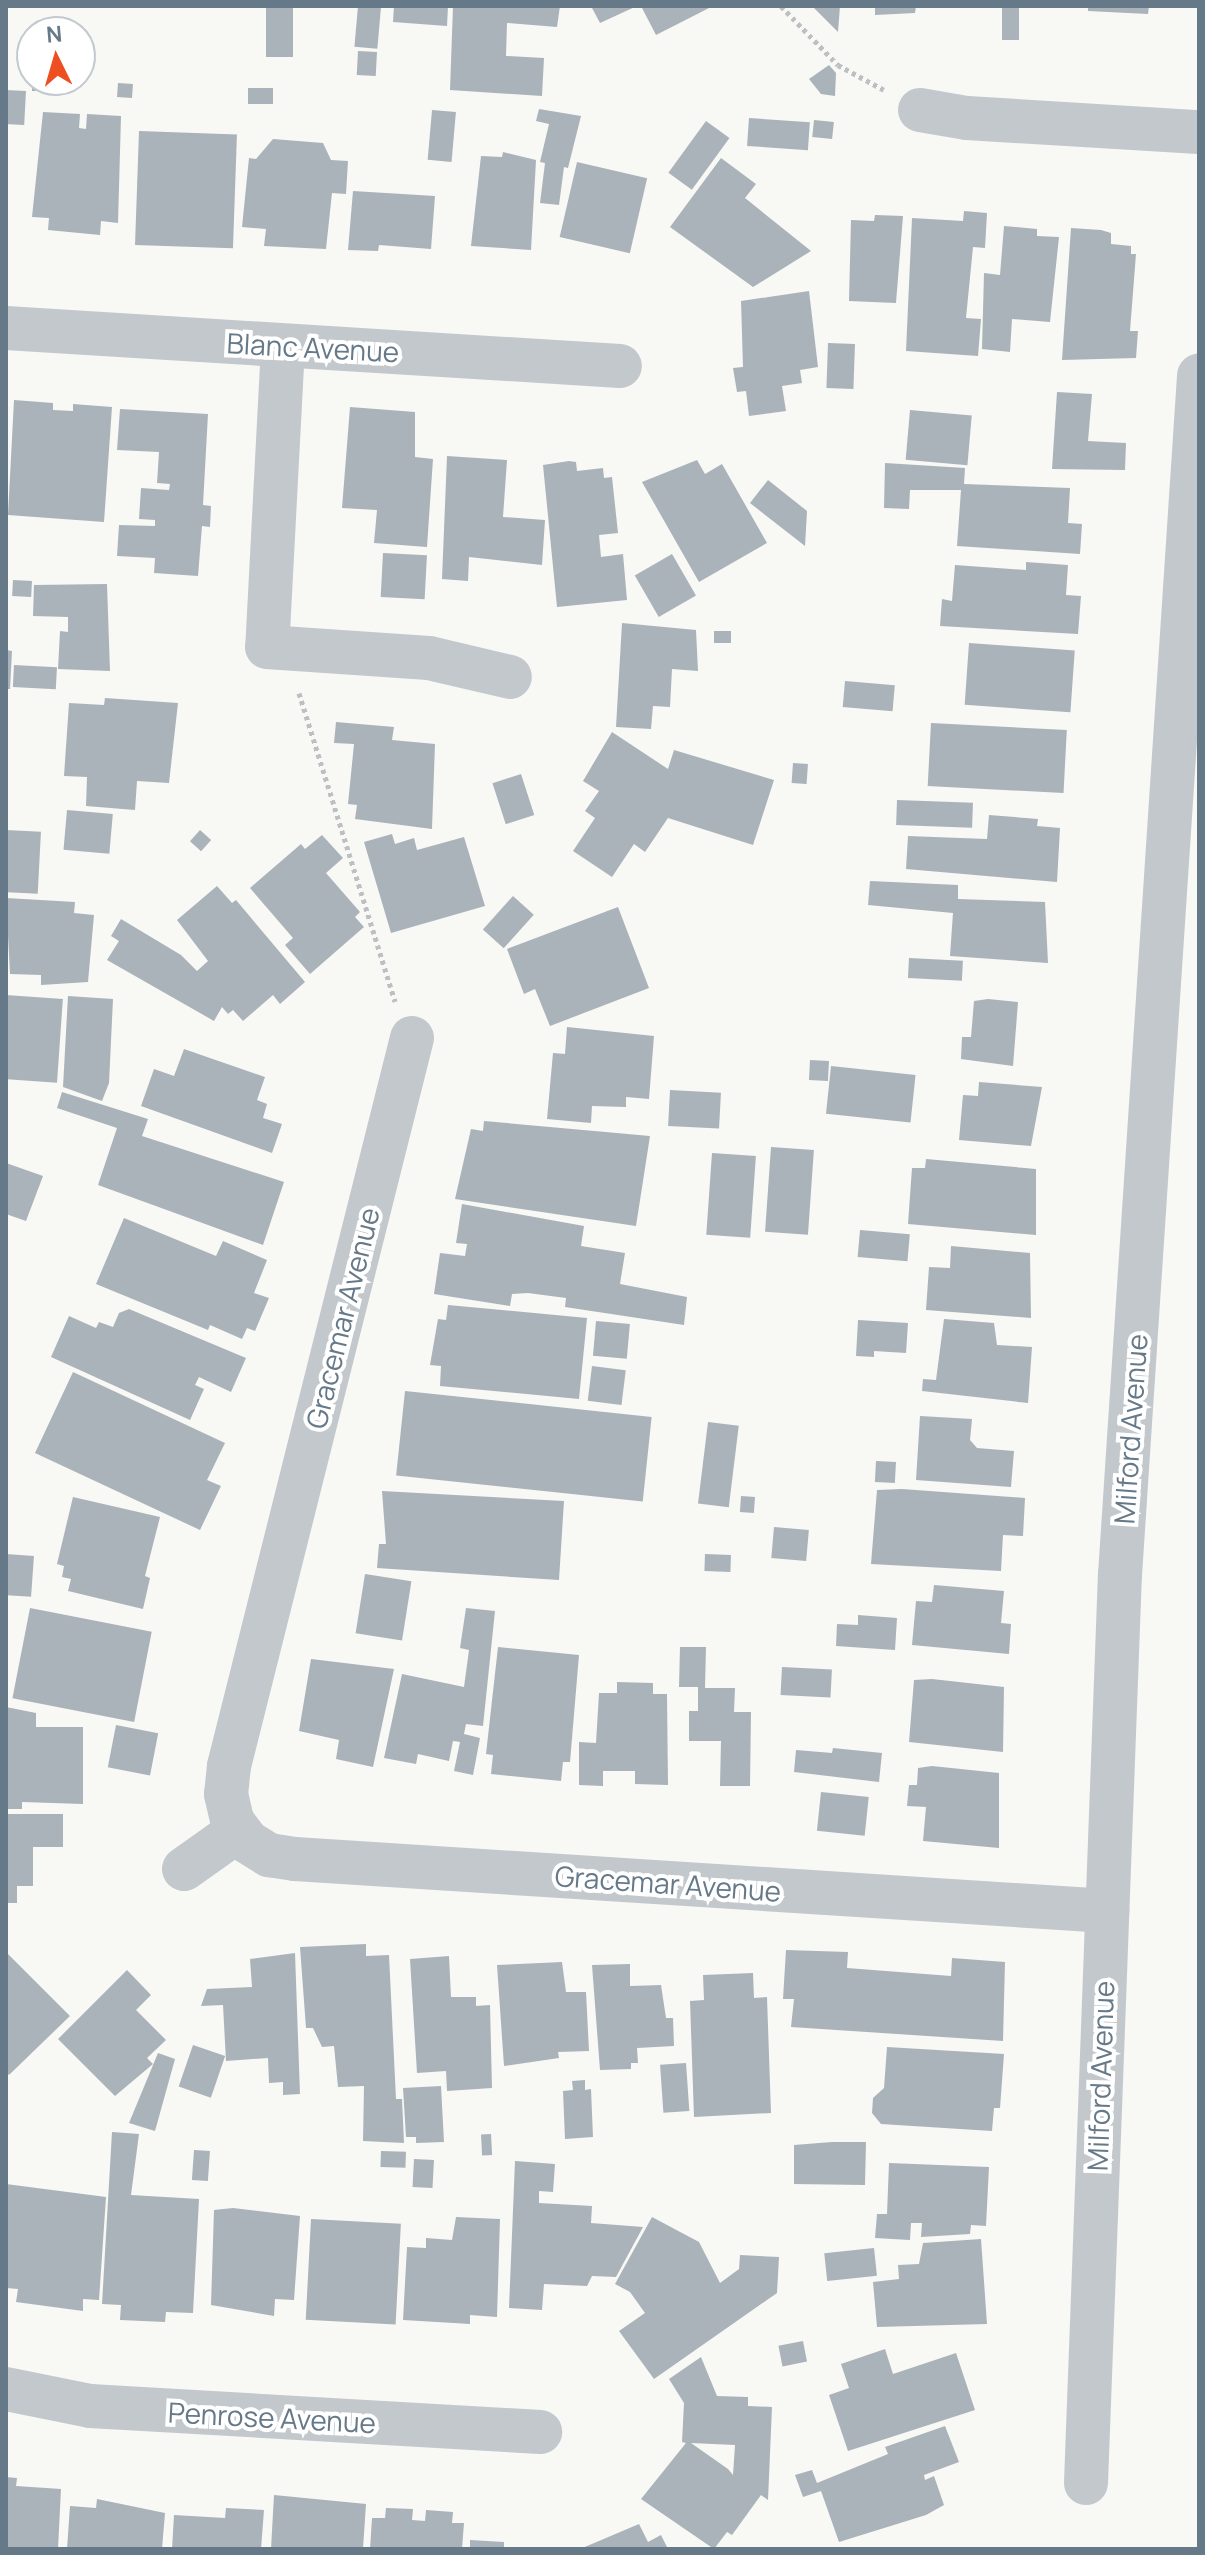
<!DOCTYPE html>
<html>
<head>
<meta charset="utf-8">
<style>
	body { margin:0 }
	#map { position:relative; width:1205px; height:2555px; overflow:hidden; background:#f8f8f5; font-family:Manrope,sans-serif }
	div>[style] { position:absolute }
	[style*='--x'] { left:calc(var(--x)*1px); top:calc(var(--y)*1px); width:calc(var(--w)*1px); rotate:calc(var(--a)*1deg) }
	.building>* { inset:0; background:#aab3b9; transform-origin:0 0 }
	.path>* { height:5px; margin-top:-2.5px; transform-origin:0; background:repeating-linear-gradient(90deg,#bdc0c3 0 4px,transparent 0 8px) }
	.minor>* { height:44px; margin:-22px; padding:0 22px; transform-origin:22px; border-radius:22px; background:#c3c8cc }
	span { translate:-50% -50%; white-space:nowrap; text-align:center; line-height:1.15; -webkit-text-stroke:8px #fff; paint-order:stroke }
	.street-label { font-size:28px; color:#667988 }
	.frame { position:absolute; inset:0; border:8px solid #667988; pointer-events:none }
	.north { position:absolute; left:16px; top:16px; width:80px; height:80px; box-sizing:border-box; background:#fff; border:2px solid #c2c9cf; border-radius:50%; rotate:355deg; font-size:22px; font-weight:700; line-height:32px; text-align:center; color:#667988 }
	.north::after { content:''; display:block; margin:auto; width:28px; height:36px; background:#ed4f21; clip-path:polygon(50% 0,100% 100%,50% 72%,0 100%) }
</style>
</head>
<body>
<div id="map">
	<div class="building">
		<i style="left:266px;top:6px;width:27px;height:51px"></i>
		<i style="left:358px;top:6px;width:23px;height:41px;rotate:5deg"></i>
		<i style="clip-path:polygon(394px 6px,448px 6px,447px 26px,393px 22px)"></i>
		<i style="clip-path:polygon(453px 6px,560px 6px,557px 27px,507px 23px,506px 56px,544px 58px,542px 96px,450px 90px)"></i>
		<i style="clip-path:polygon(591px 6px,637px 6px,600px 23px)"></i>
		<i style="clip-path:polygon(641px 6px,713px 6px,656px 35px)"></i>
		<i style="clip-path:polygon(812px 6px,840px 6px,838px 32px)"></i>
		<i style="clip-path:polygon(875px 6px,916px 6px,915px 13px,875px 15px)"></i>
		<i style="left:1002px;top:6px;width:17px;height:34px"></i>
		<i style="clip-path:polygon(1088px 6px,1149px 6px,1148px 14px,1088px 11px)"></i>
		<i style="left:358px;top:51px;width:19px;height:24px;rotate:3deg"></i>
		<i style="clip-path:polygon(829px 65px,836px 73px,835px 96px,821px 94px,809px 79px)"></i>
		<i style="left:32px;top:80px;width:16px;height:11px"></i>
		<i style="left:118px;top:83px;width:15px;height:14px;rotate:4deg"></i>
		<i style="left:248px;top:88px;width:25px;height:16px"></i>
		<i style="left:6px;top:90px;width:20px;height:34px;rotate:3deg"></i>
		<i style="clip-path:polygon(539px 109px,581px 116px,568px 168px,564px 167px,559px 205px,540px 203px,545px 163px,540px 162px,549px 124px,536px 121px)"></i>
		<i style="left:432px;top:110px;width:24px;height:50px;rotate:5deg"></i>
		<i style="clip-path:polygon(43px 112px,80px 114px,79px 128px,86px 129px,87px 114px,121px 116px,118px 223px,101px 221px,100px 235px,48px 230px,49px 218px,32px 217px)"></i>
		<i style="left:749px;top:118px;width:61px;height:28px;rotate:4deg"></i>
		<i style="left:814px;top:120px;width:20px;height:17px;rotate:6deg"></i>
		<i style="left:706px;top:121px;width:29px;height:64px;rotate:36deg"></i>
		<i style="left:139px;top:131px;width:98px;height:114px;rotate:2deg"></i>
		<i style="clip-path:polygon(273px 139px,323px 143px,331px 160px,348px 161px,346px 194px,332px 193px,326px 249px,264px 246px,266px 229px,242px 227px,249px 158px,256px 159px)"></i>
		<i style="clip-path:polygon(503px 152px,536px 160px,531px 250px,471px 246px,481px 156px,502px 157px)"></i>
		<i style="clip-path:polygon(721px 158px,756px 184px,745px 198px,811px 251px,753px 287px,670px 227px)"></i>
		<i style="left:577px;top:162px;width:72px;height:77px;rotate:13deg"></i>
		<i style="clip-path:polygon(353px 191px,435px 196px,431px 249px,379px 245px,378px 251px,348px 250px)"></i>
		<i style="clip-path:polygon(964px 211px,987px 213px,985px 248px,973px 247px,966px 318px,981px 319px,978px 356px,906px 351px,912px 218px,963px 221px)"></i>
		<i style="clip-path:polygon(875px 215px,903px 216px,896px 303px,849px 301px,851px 220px,874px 221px)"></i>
		<i style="clip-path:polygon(1004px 226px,1037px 229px,1037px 236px,1059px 237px,1050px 322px,1012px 319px,1010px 352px,982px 349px,984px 273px,1000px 275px)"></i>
		<i style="clip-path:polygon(1071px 228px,1101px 230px,1111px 233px,1111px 244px,1131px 246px,1131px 254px,1136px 254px,1130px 331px,1138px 331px,1136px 358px,1062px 360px)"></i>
		<i style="clip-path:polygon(809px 291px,818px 367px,800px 370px,802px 383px,782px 386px,786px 411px,749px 416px,746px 391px,737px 392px,733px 368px,743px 367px,741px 301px)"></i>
		<i style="left:828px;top:343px;width:27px;height:45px;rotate:2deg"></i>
		<i style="clip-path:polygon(1057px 392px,1092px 394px,1088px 441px,1126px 443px,1125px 470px,1052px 469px)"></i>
		<i style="clip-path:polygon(14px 400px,53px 403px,53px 410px,73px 411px,73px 404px,112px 407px,104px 522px,8px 515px)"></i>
		<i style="clip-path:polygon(350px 407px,415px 412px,415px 457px,433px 459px,427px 547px,374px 543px,377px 510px,342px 508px)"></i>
		<i style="clip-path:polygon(120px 409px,208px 414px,203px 505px,211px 506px,210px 527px,202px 526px,198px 576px,154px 573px,155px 558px,117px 556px,119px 525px,155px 526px,155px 520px,139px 519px,141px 488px,169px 490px,170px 484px,157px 483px,159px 452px,117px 450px)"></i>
		<i style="left:910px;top:410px;width:62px;height:50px;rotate:5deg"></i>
		<i style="clip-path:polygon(447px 456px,507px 460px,503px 517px,545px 520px,542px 565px,469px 557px,468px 581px,442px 579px)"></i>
		<i style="clip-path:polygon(697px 460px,705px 474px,722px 464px,767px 543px,699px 582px,642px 482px)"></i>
		<i style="clip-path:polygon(569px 461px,576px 462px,577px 471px,603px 468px,604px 478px,612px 477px,618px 533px,599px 535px,601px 557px,623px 554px,627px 600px,557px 607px,543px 465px)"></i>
		<i style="clip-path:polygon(885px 463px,965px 468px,964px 484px,1070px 488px,1068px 523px,1082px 524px,1080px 554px,957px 546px,961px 490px,910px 490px,909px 509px,884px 508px)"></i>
		<i style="clip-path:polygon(768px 480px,807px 511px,805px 546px,750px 503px)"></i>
		<i style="left:383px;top:553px;width:44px;height:44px;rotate:3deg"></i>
		<i style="left:672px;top:554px;width:48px;height:43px;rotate:60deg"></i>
		<i style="clip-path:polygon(1026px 562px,1068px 565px,1066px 595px,1081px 596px,1078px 634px,940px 626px,942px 599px,952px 601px,955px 565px,1026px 570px)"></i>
		<i style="left:13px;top:580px;width:19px;height:16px;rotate:3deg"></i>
		<i style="clip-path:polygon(107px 584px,110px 671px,58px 669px,60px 631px,68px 632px,68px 617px,33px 616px,34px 585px)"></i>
		<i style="clip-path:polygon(622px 623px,696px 630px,698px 671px,672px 669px,670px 707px,653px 706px,651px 729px,616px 727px)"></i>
		<i style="left:714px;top:631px;width:17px;height:12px"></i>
		<i style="left:969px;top:643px;width:106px;height:62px;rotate:4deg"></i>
		<i style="clip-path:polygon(6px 650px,12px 651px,10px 689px,6px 689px)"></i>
		<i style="left:14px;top:665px;width:43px;height:22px;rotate:3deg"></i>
		<i style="left:845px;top:681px;width:50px;height:26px;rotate:5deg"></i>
		<i style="clip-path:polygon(105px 698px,178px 703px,169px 783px,137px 781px,135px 810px,86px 806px,87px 777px,64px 776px,69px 703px,104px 705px)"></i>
		<i style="clip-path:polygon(336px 722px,394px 727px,392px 740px,435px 744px,432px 829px,355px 819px,357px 805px,348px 804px,354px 744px,334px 743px)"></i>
		<i style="left:931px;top:723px;width:136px;height:63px;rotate:3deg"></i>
		<i style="clip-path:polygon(612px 732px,668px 769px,674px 750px,774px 780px,753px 845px,668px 818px,645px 852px,634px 844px,612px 877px,573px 851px,595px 818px,585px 811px,599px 791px,583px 781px)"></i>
		<i style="left:793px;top:763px;width:15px;height:20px;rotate:4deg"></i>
		<i style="left:521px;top:774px;width:43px;height:30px;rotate:72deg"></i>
		<i style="left:897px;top:800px;width:76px;height:25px;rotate:2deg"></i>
		<i style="left:67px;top:810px;width:46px;height:40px;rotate:5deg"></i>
		<i style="clip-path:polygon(989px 815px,1038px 819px,1037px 826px,1060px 828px,1057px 882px,906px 869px,908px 836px,987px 839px)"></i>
		<i style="left:6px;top:830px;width:35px;height:62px;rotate:3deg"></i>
		<i style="left:200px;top:830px;width:15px;height:15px;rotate:42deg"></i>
		<i style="clip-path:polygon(392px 834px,395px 844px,414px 838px,417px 850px,464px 837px,485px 906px,391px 933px,364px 842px)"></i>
		<i style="clip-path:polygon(322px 835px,343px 858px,326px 873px,360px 912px,355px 917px,364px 927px,310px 974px,285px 945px,293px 938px,250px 888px,301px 844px,305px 849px)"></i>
		<i style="clip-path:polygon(870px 881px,958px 885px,958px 899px,1045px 902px,1048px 963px,950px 956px,953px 913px,868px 905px)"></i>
		<i style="clip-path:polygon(217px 886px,232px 903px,236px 900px,305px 982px,280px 1004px,273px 995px,243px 1021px,233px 1010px,228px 1014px,222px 1007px,214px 1021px,107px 960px,119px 941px,111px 936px,121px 919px,181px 955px,197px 971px,208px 961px,177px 920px)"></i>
		<i style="left:513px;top:896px;width:28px;height:45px;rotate:42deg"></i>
		<i style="clip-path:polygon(6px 898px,75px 902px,74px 913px,94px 915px,88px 982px,41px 985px,41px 975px,10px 974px)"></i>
		<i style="clip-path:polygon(618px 907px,649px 988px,550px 1026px,535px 989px,524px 994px,507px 949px)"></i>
		<i style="left:909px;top:958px;width:54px;height:20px;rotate:3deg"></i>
		<i style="left:6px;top:995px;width:57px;height:84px;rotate:4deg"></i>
		<i style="clip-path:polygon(68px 996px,113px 999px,109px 1083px,102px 1101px,63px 1087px)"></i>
		<i style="clip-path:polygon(988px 999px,1018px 1002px,1013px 1066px,961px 1059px,962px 1037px,971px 1037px,974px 1001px)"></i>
		<i style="clip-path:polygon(567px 1027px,654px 1036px,649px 1099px,626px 1097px,626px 1107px,592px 1106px,591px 1123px,547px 1119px,553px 1053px,565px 1054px)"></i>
		<i style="clip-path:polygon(184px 1049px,265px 1077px,257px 1100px,267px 1104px,263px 1118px,282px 1124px,272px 1153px,141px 1106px,154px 1069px,174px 1076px)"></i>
		<i style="left:810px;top:1060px;width:19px;height:20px;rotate:3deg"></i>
		<i style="left:831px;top:1066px;width:85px;height:48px;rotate:6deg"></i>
		<i style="clip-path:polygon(979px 1082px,1042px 1087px,1031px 1146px,959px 1140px,963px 1095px,978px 1096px)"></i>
		<i style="left:670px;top:1090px;width:51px;height:36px;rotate:3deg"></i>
		<i style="clip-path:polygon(62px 1092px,148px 1119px,142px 1136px,284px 1182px,263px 1245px,98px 1185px,117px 1128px,57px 1108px)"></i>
		<i style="clip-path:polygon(484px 1121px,650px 1136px,636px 1226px,455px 1199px,471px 1129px,483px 1131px)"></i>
		<i style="left:771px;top:1147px;width:43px;height:85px;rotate:4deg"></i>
		<i style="left:712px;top:1153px;width:44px;height:82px;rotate:4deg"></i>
		<i style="clip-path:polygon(926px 1159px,1036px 1169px,1036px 1235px,908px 1224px,912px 1168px,925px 1168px)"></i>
		<i style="clip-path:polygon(6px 1163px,43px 1176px,26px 1221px,6px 1214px)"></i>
		<i style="clip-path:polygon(462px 1204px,584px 1226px,581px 1246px,625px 1253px,620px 1284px,687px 1297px,684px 1325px,565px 1307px,566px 1298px,528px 1293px,512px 1294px,510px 1306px,434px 1294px,440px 1253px,465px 1256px,467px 1244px,456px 1243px)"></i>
		<i style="clip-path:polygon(124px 1218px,216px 1256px,223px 1241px,267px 1260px,254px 1293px,269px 1298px,255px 1331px,247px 1328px,242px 1339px,210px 1325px,208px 1330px,96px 1284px)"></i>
		<i style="left:860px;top:1230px;width:50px;height:27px;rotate:5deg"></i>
		<i style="clip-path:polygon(951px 1246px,1030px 1253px,1031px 1318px,926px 1310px,929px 1267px,950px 1268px)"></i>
		<i style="clip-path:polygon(448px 1305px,587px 1318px,579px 1399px,440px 1386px,441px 1366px,430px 1365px,438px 1319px,446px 1320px)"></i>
		<i style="clip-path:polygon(129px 1309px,246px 1358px,231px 1392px,199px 1377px,195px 1385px,204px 1389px,190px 1420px,51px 1357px,69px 1316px,96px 1328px,99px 1322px,113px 1327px,119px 1313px)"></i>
		<i style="clip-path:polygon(944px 1319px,994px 1323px,997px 1345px,1032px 1347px,1028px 1403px,922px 1391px,923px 1379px,936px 1380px)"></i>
		<i style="clip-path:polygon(858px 1320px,908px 1323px,906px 1353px,874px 1351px,874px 1357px,856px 1356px)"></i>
		<i style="left:596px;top:1321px;width:34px;height:35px;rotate:5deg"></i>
		<i style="left:592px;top:1366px;width:34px;height:35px;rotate:7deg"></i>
		<i style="clip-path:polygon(73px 1372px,225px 1443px,207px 1480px,221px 1486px,200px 1530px,35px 1453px)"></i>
		<i style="left:405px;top:1391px;width:248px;height:85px;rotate:6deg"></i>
		<i style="clip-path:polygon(920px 1416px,972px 1419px,970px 1440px,977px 1448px,1014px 1451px,1011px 1487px,916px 1480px)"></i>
		<i style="left:708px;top:1422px;width:31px;height:82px;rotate:7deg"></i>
		<i style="left:876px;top:1461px;width:20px;height:21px;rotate:3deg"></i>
		<i style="clip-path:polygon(902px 1489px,1025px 1498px,1023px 1536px,1003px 1535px,1001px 1571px,871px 1564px,877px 1490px)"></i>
		<i style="clip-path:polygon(382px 1491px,564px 1501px,559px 1580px,377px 1568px,379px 1544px,386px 1544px)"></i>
		<i style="left:741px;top:1496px;width:14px;height:16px;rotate:4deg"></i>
		<i style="clip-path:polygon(73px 1497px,160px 1517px,145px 1576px,150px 1578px,143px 1609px,68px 1591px,71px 1579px,62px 1577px,64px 1566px,57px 1564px)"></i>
		<i style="left:774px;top:1527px;width:35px;height:31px;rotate:5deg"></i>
		<i style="left:6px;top:1554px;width:28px;height:41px;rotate:4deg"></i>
		<i style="left:705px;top:1554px;width:26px;height:17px;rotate:2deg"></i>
		<i style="left:365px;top:1574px;width:47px;height:60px;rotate:9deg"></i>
		<i style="clip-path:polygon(934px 1585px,1004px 1591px,1001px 1623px,1011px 1624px,1009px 1654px,912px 1645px,916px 1601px,932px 1602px)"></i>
		<i style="left:30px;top:1608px;width:124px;height:92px;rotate:11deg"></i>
		<i style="clip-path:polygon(466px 1608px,495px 1611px,483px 1726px,466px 1724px,464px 1734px,480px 1738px,473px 1775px,454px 1771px,460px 1742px,453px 1741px,449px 1761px,418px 1754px,416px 1764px,384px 1758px,402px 1674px,464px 1687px,469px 1650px,460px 1648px)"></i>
		<i style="clip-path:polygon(858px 1615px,897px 1618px,895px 1650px,836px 1646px,837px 1624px,858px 1625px)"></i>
		<i style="clip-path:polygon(498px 1647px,579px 1655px,570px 1762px,563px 1762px,561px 1781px,491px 1774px,493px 1755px,486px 1754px)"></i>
		<i style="clip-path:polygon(680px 1647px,706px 1647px,705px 1688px,735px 1688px,734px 1712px,751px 1712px,750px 1786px,720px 1786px,721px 1741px,689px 1741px,689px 1711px,698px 1711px,698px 1687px,679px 1687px)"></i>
		<i style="clip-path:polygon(311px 1659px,394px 1669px,373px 1767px,336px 1759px,339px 1740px,299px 1731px)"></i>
		<i style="left:782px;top:1667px;width:50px;height:28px;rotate:3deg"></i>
		<i style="clip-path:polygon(932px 1679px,1004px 1687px,1003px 1752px,909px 1742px,914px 1680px)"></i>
		<i style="clip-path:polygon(617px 1682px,653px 1683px,653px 1694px,667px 1694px,668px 1785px,635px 1784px,635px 1771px,603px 1771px,603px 1786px,579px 1785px,579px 1742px,596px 1743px,599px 1693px,617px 1693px)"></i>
		<i style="clip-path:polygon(6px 1707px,36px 1713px,36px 1727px,83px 1727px,83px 1804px,22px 1802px,22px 1809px,6px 1809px)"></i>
		<i style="left:116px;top:1725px;width:43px;height:43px;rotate:11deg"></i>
		<i style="clip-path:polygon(833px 1748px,882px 1753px,879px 1782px,794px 1772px,796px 1750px,832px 1753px)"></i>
		<i style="clip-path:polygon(932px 1766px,999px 1773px,999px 1848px,923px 1841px,926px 1807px,907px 1806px,909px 1785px,917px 1785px,918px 1768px)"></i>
		<i style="left:821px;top:1792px;width:48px;height:39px;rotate:6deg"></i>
		<i style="clip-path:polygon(6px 1814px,63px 1814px,63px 1847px,33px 1847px,33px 1886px,17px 1886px,17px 1903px,6px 1903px)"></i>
		<i style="clip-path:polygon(366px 1944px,366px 1956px,389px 1955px,396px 2099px,402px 2099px,404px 2143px,363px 2141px,364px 2086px,338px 2087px,334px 2046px,322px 2047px,313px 2028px,306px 2028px,300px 1947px)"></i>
		<i style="clip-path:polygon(786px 1950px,848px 1952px,847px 1968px,951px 1976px,952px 1958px,1005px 1962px,1003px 2041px,791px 2027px,794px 1999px,783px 1999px)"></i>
		<i style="clip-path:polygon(6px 1952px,70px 2016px,9px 2075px,6px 2072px)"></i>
		<i style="clip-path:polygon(295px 1953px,300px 2094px,283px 2095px,283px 2082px,269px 2083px,268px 2058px,226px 2061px,223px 2005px,201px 2006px,207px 1989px,252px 1987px,250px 1959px)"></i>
		<i style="clip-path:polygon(449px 1956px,451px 1997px,476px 1997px,476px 2006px,490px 2005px,492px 2088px,447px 2091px,446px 2071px,417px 2073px,410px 1959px)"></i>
		<i style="clip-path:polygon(562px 1962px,566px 1992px,586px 1992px,589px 2051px,558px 2052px,559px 2058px,504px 2066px,497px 1965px)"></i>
		<i style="clip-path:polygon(630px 1964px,630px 1986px,661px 1985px,666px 2018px,673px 2018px,674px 2046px,637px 2048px,638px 2063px,631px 2063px,631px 2069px,600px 2070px,592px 1965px)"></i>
		<i style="clip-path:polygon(127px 1970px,151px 1995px,136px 2010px,166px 2040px,147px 2058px,153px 2064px,115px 2096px,58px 2039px)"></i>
		<i style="clip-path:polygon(753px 1973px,754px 1998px,767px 1997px,771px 2113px,694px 2117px,690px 2001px,704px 2000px,703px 1975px)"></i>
		<i style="left:193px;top:2045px;width:34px;height:44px;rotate:19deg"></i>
		<i style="clip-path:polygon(887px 2047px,1004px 2054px,1000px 2108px,994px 2108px,992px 2131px,881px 2124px,872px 2113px,873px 2098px,884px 2088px)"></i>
		<i style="clip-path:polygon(158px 2053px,175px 2059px,155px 2131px,129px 2123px)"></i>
		<i style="left:686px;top:2063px;width:48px;height:26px;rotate:86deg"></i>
		<i style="clip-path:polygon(585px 2080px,585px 2090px,591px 2089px,593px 2137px,565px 2139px,563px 2091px,573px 2090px,572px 2081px)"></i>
		<i style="clip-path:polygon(441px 2086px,444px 2142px,416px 2143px,416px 2137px,406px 2137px,403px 2088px)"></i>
		<i style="clip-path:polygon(112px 2132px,139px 2134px,131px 2195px,199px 2199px,193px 2313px,166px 2312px,165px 2322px,120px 2320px,121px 2305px,102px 2304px)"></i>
		<i style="left:491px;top:2134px;width:21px;height:10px;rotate:87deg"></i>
		<i style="clip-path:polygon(832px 2142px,866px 2142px,865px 2185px,794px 2184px,794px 2145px)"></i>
		<i style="left:194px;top:2150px;width:16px;height:30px;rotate:4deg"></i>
		<i style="left:381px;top:2151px;width:25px;height:16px;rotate:2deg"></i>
		<i style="left:414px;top:2159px;width:20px;height:28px;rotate:3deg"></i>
		<i style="clip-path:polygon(515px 2161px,555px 2164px,553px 2192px,539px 2191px,539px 2203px,592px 2206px,591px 2223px,643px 2227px,616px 2277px,592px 2276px,587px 2286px,544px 2284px,542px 2310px,509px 2308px)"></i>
		<i style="clip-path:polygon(889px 2163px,989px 2167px,986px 2226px,971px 2225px,970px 2234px,921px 2237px,922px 2223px,911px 2223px,910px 2240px,875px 2238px,877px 2214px,887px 2214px)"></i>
		<i style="clip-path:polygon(6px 2184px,106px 2197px,99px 2300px,83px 2299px,83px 2311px,16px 2302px,18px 2289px,6px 2288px)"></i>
		<i style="clip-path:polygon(233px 2208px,300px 2216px,294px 2300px,275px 2299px,274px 2316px,211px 2305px,214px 2210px)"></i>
		<i style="clip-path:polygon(456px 2217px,500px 2219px,497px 2317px,470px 2315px,470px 2324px,403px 2320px,407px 2247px,426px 2248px,426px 2238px,452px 2240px)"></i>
		<i style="clip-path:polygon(652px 2217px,699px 2242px,720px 2283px,739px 2269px,740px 2255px,779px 2257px,777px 2293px,654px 2379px,619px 2331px,645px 2313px,630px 2292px,615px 2284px)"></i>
		<i style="left:311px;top:2219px;width:90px;height:101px;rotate:3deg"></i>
		<i style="clip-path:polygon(981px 2239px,987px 2324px,877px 2327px,873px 2282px,899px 2279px,898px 2265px,919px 2264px,923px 2243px)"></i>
		<i style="left:874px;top:2248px;width:28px;height:50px;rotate:84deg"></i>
		<i style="left:803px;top:2341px;width:21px;height:25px;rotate:79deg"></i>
		<i style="clip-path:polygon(885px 2349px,893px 2374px,956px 2353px,975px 2410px,848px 2451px,829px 2395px,849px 2388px,841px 2364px)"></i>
		<i style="clip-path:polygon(evenodd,701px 2357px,717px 2396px,748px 2397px,748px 2406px,772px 2407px,768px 2500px,761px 2495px,732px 2535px,727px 2532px,714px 2549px,641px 2499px,686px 2443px,682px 2442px,684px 2403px,669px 2379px,701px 2357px,691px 2443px,735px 2445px,733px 2475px,728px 2469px,691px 2443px)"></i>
		<i style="clip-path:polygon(945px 2426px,959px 2462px,924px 2475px,925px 2480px,934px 2476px,944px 2505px,926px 2515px,839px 2542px,821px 2491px,803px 2497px,795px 2475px,812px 2470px,817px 2483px,888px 2454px,885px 2447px)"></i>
		<i style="clip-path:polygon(6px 2477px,17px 2478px,16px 2486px,61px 2489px,58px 2549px,6px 2549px)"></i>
		<i style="clip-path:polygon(274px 2495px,366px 2504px,363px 2549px,271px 2549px)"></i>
		<i style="clip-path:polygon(97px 2499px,165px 2513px,162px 2549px,67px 2549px,70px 2506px,96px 2508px)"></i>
		<i style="clip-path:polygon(226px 2508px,264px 2510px,261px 2549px,172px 2549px,174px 2515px,225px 2518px)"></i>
		<i style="clip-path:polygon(386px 2508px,413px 2509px,412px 2520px,425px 2521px,426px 2510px,453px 2512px,452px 2523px,464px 2523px,462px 2549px,370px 2549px,372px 2518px,385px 2518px)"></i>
		<i style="clip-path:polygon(639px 2524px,648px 2542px,661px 2535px,668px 2549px,580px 2549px)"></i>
		<i style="clip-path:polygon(470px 2540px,504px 2542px,504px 2549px,470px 2549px)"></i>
	</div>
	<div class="path">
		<i style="--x:781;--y:6;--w:82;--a:46"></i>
		<i style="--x:838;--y:65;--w:52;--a:28.5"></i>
		<i style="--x:299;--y:693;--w:323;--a:72.7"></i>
	</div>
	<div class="minor">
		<i style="--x:920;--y:110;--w:48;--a:9.7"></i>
		<i style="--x:967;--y:118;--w:232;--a:3.5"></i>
		<i style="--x:6;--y:328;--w:615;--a:3.54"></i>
		<i style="--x:283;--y:346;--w:301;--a:93"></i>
		<i style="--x:267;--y:647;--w:162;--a:3.9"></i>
		<i style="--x:429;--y:658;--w:83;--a:13.2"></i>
		<i style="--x:412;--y:1038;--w:751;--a:104.11"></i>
		<i style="--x:229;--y:1766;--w:28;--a:96"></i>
		<i style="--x:226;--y:1794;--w:28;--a:77"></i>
		<i style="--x:232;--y:1821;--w:26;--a:53"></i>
		<i style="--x:248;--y:1842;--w:25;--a:32"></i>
		<i style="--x:269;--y:1855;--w:26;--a:9"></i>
		<i style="--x:295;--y:1859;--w:814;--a:3.66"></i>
		<i style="--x:184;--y:1869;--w:67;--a:-35.3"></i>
		<i style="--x:6;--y:2389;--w:86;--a:11.4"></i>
		<i style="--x:90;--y:2406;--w:451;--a:3.3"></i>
		<i style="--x:1086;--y:2483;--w:909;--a:-87.86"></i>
		<i style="--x:1120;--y:1575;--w:1202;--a:-86.23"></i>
	</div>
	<div class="street-label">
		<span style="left:313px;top:347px;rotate:3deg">Blanc Avenue</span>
		<span style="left:342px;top:1318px;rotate:-76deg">Gracemar Avenue</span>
		<span style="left:1130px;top:1429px;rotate:-86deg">Milford Avenue</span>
		<span style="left:668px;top:1883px;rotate:4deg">Gracemar Avenue</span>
		<span style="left:1100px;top:2076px;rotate:-88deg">Milford Avenue</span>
		<span style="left:272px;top:2417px;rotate:3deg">Penrose Avenue</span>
	</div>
	<div class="frame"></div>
	<div class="north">N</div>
</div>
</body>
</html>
